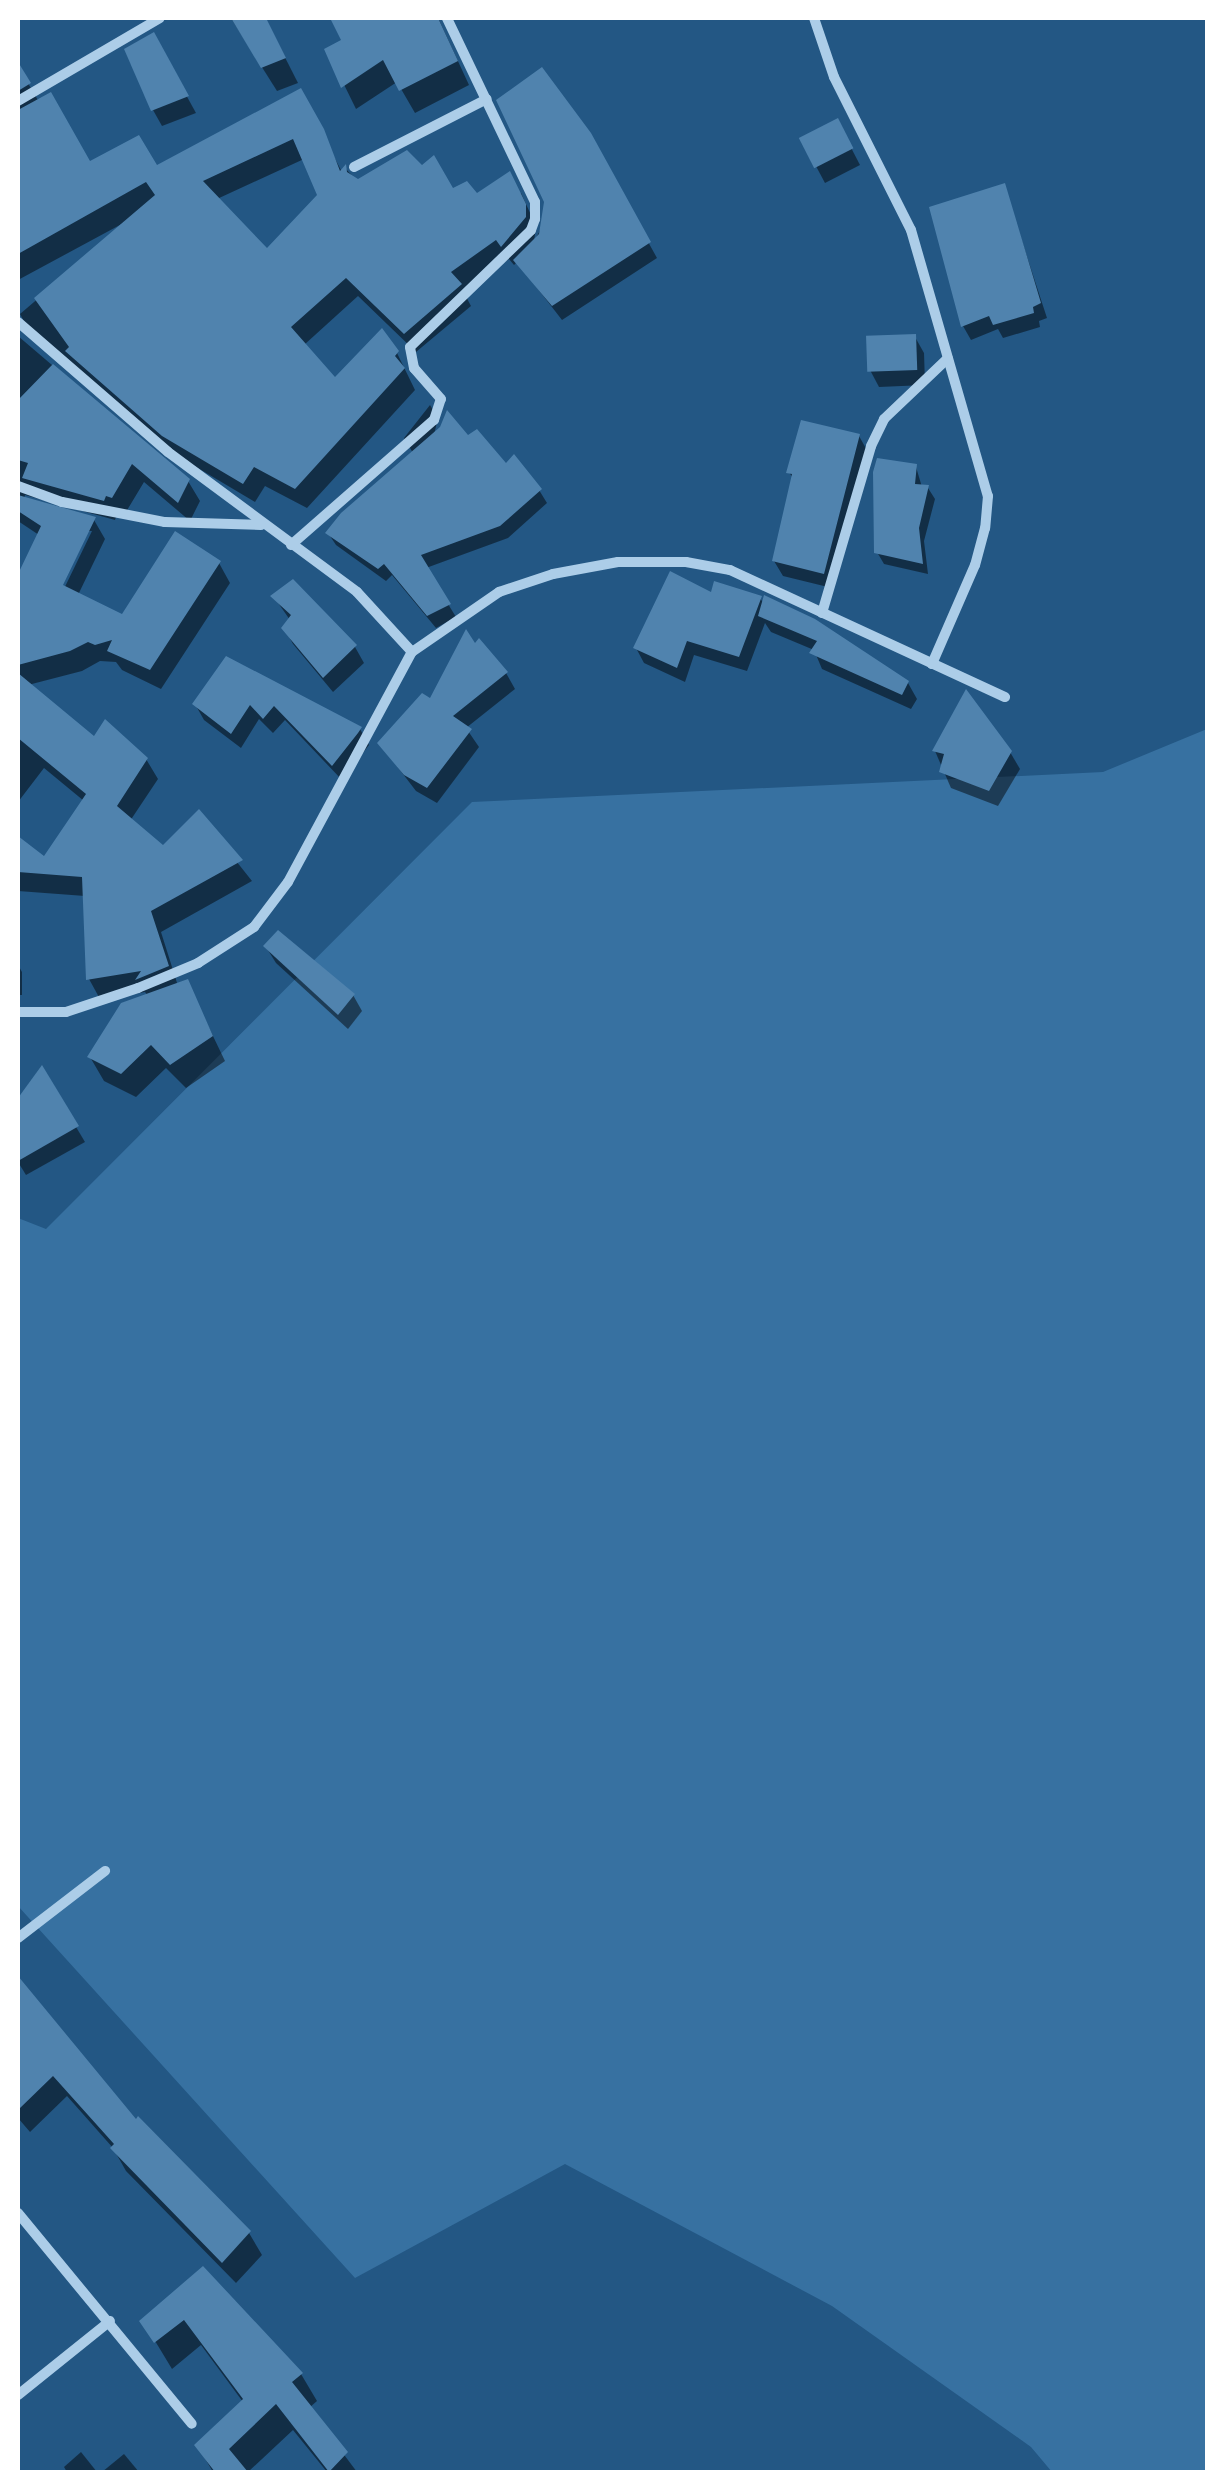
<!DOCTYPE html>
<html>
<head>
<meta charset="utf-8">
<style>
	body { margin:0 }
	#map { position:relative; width:1225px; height:2490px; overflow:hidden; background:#235784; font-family:Commissioner,sans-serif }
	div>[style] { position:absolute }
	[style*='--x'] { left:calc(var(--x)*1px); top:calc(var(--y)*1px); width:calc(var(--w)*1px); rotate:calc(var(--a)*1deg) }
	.green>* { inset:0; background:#3771a1 }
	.shadow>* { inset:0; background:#0007 }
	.building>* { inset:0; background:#5083ae; transform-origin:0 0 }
	.minor>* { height:10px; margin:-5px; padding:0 5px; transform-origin:5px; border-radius:5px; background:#accde8 }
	span { translate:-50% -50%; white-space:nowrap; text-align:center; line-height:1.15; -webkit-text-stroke:10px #235784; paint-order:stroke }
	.frame { position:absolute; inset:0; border:20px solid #fff; pointer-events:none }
</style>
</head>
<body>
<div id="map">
	<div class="green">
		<i style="clip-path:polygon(1207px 729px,1207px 2472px,1052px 2472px,1031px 2447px,832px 2306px,565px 2164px,355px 2278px,18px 1906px,18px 1218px,46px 1229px,472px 802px,1103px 772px)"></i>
	</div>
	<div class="shadow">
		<i style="clip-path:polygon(231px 18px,265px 18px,298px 83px,277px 91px)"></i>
		<i style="clip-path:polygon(332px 18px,438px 18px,469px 85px,415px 113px,397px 82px,356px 109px,327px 50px,345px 41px)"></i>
		<i style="clip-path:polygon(153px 35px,196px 113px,162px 126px,153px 110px)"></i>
		<i style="clip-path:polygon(evenodd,18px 66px,39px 102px,89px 164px,156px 169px,300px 92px,342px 172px,345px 168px,358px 182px,477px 196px,521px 193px,536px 226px,534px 242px,589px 135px,657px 258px,562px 320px,517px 262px,514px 265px,509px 259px,463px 291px,471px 306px,416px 352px,358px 296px,304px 345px,335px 380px,397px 353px,415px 390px,307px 508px,265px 486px,255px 502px,176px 455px,31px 334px,20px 314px,131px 219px,18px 280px,18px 66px,304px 159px,320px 196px,267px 252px,217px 199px,304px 159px)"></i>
		<i style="clip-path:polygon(846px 138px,860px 165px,825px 183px,802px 140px)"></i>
		<i style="clip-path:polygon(1004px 186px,1047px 318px,1039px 321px,1040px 327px,1003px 338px,998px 329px,971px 340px,963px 326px,932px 208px)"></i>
		<i style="clip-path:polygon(evenodd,18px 336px,188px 481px,200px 501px,190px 521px,144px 482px,123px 517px,117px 514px,115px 520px,25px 495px,24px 499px,94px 520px,105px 539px,78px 595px,122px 617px,219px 563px,230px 583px,161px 689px,122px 670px,116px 662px,100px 661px,82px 671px,28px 685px,95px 740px,146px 759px,158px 779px,130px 821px,163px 849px,198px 813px,252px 881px,161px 932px,178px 986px,187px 982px,225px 1061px,186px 1088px,166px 1068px,136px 1097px,104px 1081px,90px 1057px,148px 996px,145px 992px,100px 999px,89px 979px,85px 896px,18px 891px,18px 839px,45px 859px,84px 801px,44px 768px,18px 802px,18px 579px,39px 535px,18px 521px,18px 421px,23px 413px,18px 409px,18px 336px,86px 531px,92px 531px,60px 597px,55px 595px,86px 531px)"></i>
		<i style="clip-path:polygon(915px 337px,924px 353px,925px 385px,879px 387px,870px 370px)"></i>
		<i style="clip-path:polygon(430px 405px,438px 418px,434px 435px,468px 439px,539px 490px,547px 503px,508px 538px,426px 568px,456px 617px,436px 628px,392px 575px,386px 581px,336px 545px,328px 533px,413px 453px,404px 438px)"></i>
		<i style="clip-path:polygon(859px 436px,868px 452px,832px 588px,783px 576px,774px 561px,794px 480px,789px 472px)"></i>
		<i style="clip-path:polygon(916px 467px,922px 487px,928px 488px,935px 499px,924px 541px,928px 574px,884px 564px,877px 552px)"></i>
		<i style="clip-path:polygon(712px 595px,760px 598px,764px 604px,908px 683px,917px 699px,911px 709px,822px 669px,814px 650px,771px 632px,765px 623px,747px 671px,694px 655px,685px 682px,644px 663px,636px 648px)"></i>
		<i style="clip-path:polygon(274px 597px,355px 647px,364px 663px,333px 692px,293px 644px,284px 628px,290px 620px)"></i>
		<i style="clip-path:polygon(475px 648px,506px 673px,515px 689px,466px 728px,479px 747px,437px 803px,416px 791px,380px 744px,430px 702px)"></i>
		<i style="clip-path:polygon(227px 660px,360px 729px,369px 745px,342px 780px,285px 720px,273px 733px,259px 719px,241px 748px,204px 720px,195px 704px)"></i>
		<i style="clip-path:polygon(935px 751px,1010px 752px,1020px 769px,998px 806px,951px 788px)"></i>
		<i style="clip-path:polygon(266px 947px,353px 995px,362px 1011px,348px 1029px,276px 963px)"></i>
		<i style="clip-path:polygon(18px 965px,22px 972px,22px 995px,18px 995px)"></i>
		<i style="clip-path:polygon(42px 1070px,85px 1142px,26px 1175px,18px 1162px,18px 1103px)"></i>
		<i style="clip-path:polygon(18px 1980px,136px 2123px,249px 2233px,262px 2255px,236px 2283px,126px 2171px,113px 2148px,67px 2096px,30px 2132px,18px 2118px)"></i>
		<i style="clip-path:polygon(203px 2270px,301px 2374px,317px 2401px,309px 2408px,357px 2472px,327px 2472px,293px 2430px,248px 2472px,213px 2472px,197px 2445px,243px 2402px,201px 2345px,172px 2369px,143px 2321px)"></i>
		<i style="clip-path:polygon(81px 2452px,97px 2472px,67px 2472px,64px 2467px)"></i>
		<i style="clip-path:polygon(124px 2454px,139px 2472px,102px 2472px)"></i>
	</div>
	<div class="building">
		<i style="clip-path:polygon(231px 18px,266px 18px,286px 58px,261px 68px)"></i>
		<i style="clip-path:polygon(330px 18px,438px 18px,458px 61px,399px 91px,383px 60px,341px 88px,324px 49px,341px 40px)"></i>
		<i style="clip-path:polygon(154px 32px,189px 96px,151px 111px,124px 49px)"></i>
		<i style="clip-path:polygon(18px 62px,31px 83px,18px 91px)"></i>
		<i style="clip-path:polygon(542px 67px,591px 133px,651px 242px,552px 306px,513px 260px,539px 234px,544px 202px,496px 100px)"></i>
		<i style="clip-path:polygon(evenodd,301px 88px,324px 129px,340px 171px,346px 164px,347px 172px,358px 179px,407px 150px,422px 165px,434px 155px,453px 188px,467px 181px,477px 193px,510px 171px,526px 204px,526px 217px,501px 247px,496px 240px,451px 272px,462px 284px,404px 334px,346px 278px,291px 327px,335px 377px,382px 328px,399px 351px,395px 356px,405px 368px,295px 489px,254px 467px,243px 484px,162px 436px,65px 351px,69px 347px,34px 298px,155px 195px,146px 182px,18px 254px,18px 110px,51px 92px,90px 161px,139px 135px,157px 165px,301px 88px,293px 139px,317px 195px,267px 248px,203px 181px,293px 139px)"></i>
		<i style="left:838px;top:118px;width:34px;height:44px;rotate:63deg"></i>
		<i style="clip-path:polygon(1005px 183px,1041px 303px,1033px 307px,1034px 313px,993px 325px,989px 316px,961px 327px,929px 207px)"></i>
		<i style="left:916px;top:334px;width:36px;height:50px;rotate:88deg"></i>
		<i style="clip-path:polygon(53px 364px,190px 479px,178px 503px,132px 464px,112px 498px,106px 496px,104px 501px,22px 478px,28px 463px,18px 460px,18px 400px)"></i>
		<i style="clip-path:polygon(447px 410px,468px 435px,477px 429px,506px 463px,514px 454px,542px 489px,500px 526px,421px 555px,451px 604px,427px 616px,384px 564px,378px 569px,325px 533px,341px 513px,440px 427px)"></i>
		<i style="clip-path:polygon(801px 420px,860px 434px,824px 574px,772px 561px,792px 474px,786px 473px)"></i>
		<i style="clip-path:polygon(877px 458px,917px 464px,915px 484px,929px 485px,919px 528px,923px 564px,874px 553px,873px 472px)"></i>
		<i style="clip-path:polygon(18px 495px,96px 517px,63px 585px,122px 614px,175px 531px,221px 561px,150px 670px,107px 651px,112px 640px,95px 645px,88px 642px,70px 651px,18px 665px,18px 574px,41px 526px,18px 511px)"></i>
		<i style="clip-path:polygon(670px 571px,711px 592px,714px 581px,762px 596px,739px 657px,687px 641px,677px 668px,633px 648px)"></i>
		<i style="clip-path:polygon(293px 579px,357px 645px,323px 678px,281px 628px,291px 615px,270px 596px)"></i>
		<i style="clip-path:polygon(764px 595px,815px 619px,909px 681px,902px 695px,809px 653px,817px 641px,758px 616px)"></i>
		<i style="clip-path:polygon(466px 629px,475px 643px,479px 638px,508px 672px,453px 716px,472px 729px,427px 788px,404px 775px,377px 743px,422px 693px,430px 698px)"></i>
		<i style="clip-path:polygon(226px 656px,362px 727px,358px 733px,332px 766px,274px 706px,263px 719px,250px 705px,231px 734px,192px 704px)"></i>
		<i style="clip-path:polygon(18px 673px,94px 736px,105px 719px,148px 758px,117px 806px,163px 845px,199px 809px,243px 860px,151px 911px,169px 966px,135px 980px,141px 971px,86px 980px,82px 877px,18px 872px,18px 836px,44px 856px,86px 794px,18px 738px)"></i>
		<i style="clip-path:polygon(966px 689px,1012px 751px,989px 791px,939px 772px,944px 754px,932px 751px)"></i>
		<i style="clip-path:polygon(278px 930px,355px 994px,338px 1015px,263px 946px)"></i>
		<i style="clip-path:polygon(188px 979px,213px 1036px,170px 1065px,151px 1045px,121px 1074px,87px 1057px,121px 1003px)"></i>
		<i style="clip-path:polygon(42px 1065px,79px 1126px,18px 1161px,18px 1098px)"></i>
		<i style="clip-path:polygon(18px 1976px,136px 2119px,138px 2116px,251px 2231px,222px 2263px,110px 2148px,114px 2144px,53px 2076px,18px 2110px)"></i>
		<i style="clip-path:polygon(203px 2266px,303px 2373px,292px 2382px,348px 2452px,329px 2472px,276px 2404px,229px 2449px,248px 2472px,215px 2472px,194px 2445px,243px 2399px,184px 2320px,154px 2343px,139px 2321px)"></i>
	</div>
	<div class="minor">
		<i style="--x:814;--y:18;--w:62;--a:71.3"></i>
		<i style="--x:834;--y:77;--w:171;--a:63.3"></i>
		<i style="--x:911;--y:230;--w:277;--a:73.9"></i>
		<i style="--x:988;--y:496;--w:32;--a:95"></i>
		<i style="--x:985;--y:528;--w:38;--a:105"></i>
		<i style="--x:975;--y:565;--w:108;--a:113.5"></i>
		<i style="--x:18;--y:101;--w:164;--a:-30.3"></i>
		<i style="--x:354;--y:167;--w:149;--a:-27.1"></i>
		<i style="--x:18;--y:322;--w:198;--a:40.9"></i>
		<i style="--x:168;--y:452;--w:235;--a:36.5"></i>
		<i style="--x:357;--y:592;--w:81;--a:47.5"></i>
		<i style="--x:18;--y:486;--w:47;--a:20"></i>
		<i style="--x:62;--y:502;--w:105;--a:11"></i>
		<i style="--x:165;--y:522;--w:96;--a:1.8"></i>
		<i style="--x:291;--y:545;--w:190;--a:-41.2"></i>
		<i style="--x:434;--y:420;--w:22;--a:-72"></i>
		<i style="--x:441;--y:399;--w:41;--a:-131.1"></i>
		<i style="--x:414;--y:368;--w:21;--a:-101"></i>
		<i style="--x:410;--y:347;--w:168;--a:-44"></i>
		<i style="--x:531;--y:230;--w:12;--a:-70"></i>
		<i style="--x:535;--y:219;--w:17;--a:-90"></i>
		<i style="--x:535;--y:202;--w:204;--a:-115.6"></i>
		<i style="--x:822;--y:613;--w:174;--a:-73.6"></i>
		<i style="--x:871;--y:446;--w:30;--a:-64"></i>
		<i style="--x:884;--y:419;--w:88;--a:-43.6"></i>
		<i style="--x:18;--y:1012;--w:48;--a:0"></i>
		<i style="--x:66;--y:1012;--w:76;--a:-18.4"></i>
		<i style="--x:138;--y:988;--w:65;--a:-22.6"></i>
		<i style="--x:198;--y:963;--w:67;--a:-32.7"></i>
		<i style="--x:254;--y:927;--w:56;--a:-52.9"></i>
		<i style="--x:288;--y:882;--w:261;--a:-61.7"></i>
		<i style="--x:412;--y:652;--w:106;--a:-34.6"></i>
		<i style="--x:499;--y:592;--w:57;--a:-18.4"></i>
		<i style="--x:553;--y:574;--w:66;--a:-10.5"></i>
		<i style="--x:618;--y:562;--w:68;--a:0"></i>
		<i style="--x:686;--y:562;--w:45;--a:10.3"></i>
		<i style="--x:730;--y:570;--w:303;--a:24.8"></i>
		<i style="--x:18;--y:1938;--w:110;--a:-37.6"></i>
		<i style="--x:18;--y:2213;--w:273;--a:50.5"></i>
		<i style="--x:18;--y:2395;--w:118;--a:-38.8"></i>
	</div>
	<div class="frame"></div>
</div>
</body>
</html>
